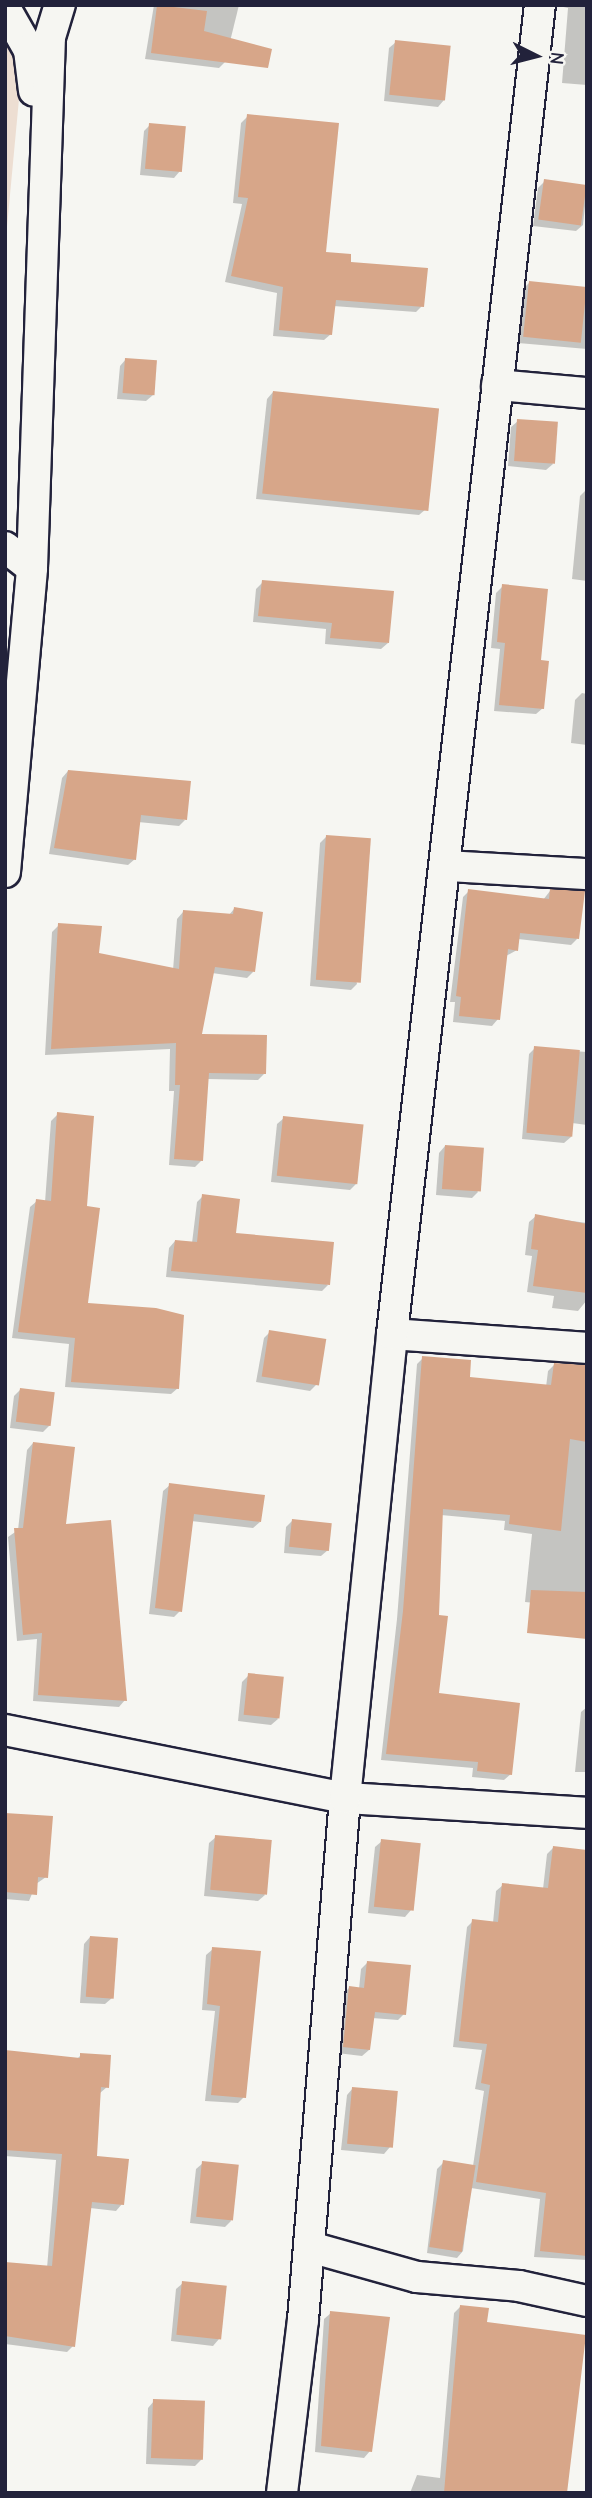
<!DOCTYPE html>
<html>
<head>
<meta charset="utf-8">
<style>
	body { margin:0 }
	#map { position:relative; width:592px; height:2498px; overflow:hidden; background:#f6f6f2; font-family:"Comic Neue",sans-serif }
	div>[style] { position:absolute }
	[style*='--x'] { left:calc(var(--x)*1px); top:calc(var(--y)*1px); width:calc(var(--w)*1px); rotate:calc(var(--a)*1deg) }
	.built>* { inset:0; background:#edded2 }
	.shadow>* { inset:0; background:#0003 }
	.building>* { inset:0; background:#d7a689; transform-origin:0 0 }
	.roads { filter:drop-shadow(2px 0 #22223b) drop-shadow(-2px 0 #22223b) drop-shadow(0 2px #22223b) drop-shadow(0 -2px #22223b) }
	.minor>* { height:30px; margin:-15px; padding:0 15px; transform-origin:15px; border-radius:15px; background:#f6f6f2 }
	span { translate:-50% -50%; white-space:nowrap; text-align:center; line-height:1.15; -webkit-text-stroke:5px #f6f6f2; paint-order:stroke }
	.frame { position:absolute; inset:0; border:7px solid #22223b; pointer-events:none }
	.north { position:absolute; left:501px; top:21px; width:70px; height:70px; -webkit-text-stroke:5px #f6f6f2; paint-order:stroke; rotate:96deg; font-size:19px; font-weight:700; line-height:28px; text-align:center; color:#22223b }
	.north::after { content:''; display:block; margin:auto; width:24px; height:32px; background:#22223b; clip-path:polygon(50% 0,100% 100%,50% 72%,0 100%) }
</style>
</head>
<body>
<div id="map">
	<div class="built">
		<i style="clip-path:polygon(5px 29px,23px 56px,5px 248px)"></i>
	</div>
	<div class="shadow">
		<i style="clip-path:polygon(154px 5px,239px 5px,225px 62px,219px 68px,145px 59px)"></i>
		<i style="clip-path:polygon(587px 5px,587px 85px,562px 83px,568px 8px,554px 5px)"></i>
		<i style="clip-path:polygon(396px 42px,444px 100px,438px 107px,384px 101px,389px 48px)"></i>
		<i style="clip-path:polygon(248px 116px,325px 254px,422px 306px,416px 312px,333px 306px,331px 334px,324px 340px,273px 336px,277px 293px,225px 282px,242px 204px,233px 203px,241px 123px)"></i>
		<i style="clip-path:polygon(150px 125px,180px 171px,174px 178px,140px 175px,144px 131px)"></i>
		<i style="clip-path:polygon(545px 181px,587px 187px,583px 225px,576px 231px,533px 226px,538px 188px)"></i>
		<i style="clip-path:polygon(529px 283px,587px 288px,587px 349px,518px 343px,523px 289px)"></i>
		<i style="clip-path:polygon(126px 359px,153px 395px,146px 401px,117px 399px,120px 366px)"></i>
		<i style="clip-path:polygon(273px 392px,426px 509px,419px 515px,256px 499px,267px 399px)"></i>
		<i style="clip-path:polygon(518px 421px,553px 464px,546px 470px,508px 466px,511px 427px)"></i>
		<i style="clip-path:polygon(586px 490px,587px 490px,587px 581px,572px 579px,580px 496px)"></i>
		<i style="clip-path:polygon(263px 582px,388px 643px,381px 649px,325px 644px,326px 629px,253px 622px,256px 589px)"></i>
		<i style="clip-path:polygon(503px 586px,539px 662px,543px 708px,536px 714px,494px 711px,500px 649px,491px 648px,496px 593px)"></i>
		<i style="clip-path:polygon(582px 693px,587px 694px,587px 745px,571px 743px,575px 700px)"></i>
		<i style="clip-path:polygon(68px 771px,185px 820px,179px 826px,138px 822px,135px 859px,128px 865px,49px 854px,62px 778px)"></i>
		<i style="clip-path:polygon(326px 837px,357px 984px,351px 990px,310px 986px,320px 843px)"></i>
		<i style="clip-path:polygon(469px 891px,543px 900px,550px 891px,577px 939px,571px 945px,518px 939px,517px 950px,506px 956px,498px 1019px,492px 1026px,453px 1022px,455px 1002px,450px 1002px,463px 897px)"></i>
		<i style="clip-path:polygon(234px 909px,253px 972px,247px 978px,212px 973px,200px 1035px,264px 1074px,258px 1080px,207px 1079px,202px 1160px,195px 1167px,169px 1165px,174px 1091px,169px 1091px,170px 1049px,45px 1055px,52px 932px,59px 925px,98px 954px,173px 970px,177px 919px,183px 912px,229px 915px)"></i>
		<i style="clip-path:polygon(535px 1048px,587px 1052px,587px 1125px,572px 1123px,571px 1137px,564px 1143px,522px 1139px,529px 1054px)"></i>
		<i style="clip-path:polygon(58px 1114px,85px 1208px,86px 1305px,178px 1388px,171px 1394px,65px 1387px,69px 1344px,12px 1338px,30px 1207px,37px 1201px,45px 1202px,51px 1121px)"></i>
		<i style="clip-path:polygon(284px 1118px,356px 1184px,350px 1190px,271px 1182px,277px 1124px)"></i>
		<i style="clip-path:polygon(445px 1146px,478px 1192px,472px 1198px,436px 1195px,439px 1153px)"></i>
		<i style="clip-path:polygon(203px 1196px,234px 1235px,328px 1285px,322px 1291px,166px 1277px,169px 1248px,175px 1241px,192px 1243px,197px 1202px)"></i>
		<i style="clip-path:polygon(536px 1216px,587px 1223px,587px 1300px,578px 1311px,552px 1308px,554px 1296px,527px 1292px,532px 1256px,525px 1255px,529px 1222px)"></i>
		<i style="clip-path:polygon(270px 1332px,316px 1385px,310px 1391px,256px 1382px,264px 1338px)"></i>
		<i style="clip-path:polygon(423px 1358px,468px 1378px,546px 1387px,548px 1371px,554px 1365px,587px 1365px,587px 1608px,525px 1602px,532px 1534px,504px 1530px,505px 1521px,441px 1515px,437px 1695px,511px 1774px,504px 1780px,472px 1777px,473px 1768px,381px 1760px,397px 1619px,417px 1364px)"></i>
		<i style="clip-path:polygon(20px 1390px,50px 1425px,43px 1432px,10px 1428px,14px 1396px)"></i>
		<i style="clip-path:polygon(33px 1443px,125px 1700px,119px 1707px,33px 1701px,37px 1639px,17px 1641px,8px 1537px,18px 1530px,27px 1450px)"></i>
		<i style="clip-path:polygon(170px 1485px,260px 1522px,253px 1528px,191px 1521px,180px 1611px,174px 1617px,149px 1614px,163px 1491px)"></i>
		<i style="clip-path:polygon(292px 1521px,328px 1550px,321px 1556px,284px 1553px,286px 1527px)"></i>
		<i style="clip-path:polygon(249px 1675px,278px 1719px,271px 1725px,238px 1721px,242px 1682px)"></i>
		<i style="clip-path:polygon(587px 1707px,587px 1772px,575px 1772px,581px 1712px)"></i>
		<i style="clip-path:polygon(5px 1815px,46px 1877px,36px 1884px,29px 1901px,5px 1899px)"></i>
		<i style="clip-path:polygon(216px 1837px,265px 1895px,258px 1901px,204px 1896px,209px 1843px)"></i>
		<i style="clip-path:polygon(382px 1841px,411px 1910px,405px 1917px,368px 1913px,375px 1847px)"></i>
		<i style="clip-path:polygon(553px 1848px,587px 1851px,587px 2260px,534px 2257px,540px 2199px,471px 2188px,463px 2251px,457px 2258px,427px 2253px,437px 2169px,444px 2162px,473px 2166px,484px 2091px,475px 2089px,482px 2050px,453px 2047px,467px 1927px,473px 1921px,493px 1923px,496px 1891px,503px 1885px,543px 1889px,547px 1854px)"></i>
		<i style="clip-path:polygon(90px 1937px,112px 1998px,105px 2004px,80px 2003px,84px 1944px)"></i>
		<i style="clip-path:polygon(213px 1949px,244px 2097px,238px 2103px,205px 2101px,215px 2011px,202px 2010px,206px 1955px)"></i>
		<i style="clip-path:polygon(367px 1963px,404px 2014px,398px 2020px,372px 2018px,369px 2050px,362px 2056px,337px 2053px,343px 1994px,349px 1988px,359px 1989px,361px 1969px)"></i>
		<i style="clip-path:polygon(5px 2052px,77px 2059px,81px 2055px,107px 2087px,100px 2093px,95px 2157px,122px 2204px,116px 2211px,90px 2208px,73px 2346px,67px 2352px,5px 2344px,5px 2264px,47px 2268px,56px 2160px,5px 2156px)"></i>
		<i style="clip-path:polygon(353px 2088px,390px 2147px,384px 2154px,341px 2150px,347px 2095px)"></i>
		<i style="clip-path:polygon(203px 2163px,231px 2221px,225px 2227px,190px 2223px,196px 2169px)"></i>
		<i style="clip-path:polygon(183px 2283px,219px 2339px,213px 2346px,171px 2341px,176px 2289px)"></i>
		<i style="clip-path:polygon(460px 2307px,485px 2324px,567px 2493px,410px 2493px,417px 2475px,440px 2478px,454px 2313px)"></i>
		<i style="clip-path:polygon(331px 2313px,370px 2451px,364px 2458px,315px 2452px,324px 2319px)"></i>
		<i style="clip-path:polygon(154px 2401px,202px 2459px,195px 2466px,146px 2464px,148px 2408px)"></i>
	</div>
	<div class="building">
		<i style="clip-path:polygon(157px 5px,207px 11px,204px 31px,272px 49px,268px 68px,151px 53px)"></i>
		<i style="left:395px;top:40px;width:56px;height:55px;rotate:6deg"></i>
		<i style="clip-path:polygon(247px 114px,339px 123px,326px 252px,351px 254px,351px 262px,428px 268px,424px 307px,336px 300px,332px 335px,279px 330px,283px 287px,231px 276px,248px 198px,238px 197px)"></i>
		<i style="left:149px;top:123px;width:37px;height:46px;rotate:5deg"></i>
		<i style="left:544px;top:179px;width:43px;height:41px;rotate:8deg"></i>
		<i style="left:529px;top:281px;width:58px;height:56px;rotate:6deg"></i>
		<i style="left:125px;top:358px;width:32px;height:35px;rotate:4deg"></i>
		<i style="left:273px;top:391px;width:167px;height:103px;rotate:6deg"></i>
		<i style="left:517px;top:419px;width:41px;height:42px;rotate:4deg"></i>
		<i style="clip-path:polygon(262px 580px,394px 591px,389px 643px,330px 638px,332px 623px,258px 616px)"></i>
		<i style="clip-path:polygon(502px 584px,548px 589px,541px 660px,549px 661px,544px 709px,499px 705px,505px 643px,497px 642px)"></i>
		<i style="clip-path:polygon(68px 770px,191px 781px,187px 820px,141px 815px,136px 860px,54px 848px)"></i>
		<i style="left:326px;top:835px;width:45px;height:145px;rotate:4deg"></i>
		<i style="clip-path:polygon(468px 889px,549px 899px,550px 889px,585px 891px,579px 939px,520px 933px,518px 951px,508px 949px,500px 1020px,459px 1016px,461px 997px,456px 996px)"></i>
		<i style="clip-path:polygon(234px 907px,263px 912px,255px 972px,215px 967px,202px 1034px,267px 1035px,266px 1074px,209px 1073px,203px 1161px,174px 1159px,180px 1085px,175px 1085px,176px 1043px,51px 1049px,58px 923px,102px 926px,99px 953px,179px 969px,183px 910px,233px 914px)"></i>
		<i style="left:534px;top:1046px;width:46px;height:87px;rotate:5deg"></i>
		<i style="clip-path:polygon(57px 1112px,94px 1116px,87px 1206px,100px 1208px,88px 1303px,156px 1308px,184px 1315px,179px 1389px,71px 1382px,75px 1338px,18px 1332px,36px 1199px,51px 1201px)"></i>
		<i style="left:283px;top:1116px;width:81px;height:60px;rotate:6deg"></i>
		<i style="left:445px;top:1145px;width:39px;height:44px;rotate:4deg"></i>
		<i style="clip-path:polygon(202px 1194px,240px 1199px,236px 1233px,334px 1242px,330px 1285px,171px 1271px,175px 1240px,197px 1242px)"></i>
		<i style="clip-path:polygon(535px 1214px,587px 1224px,587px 1293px,533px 1286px,538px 1250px,531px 1249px)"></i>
		<i style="left:269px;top:1330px;width:58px;height:47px;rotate:9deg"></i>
		<i style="clip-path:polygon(422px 1356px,471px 1360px,470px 1377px,551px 1385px,554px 1363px,587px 1365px,587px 1442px,570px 1439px,561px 1531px,509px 1524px,510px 1515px,443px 1509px,439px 1615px,448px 1616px,439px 1693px,520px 1703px,512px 1775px,477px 1771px,478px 1762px,386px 1754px,403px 1611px)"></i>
		<i style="left:20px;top:1388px;width:35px;height:34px;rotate:7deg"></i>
		<i style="clip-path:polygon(33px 1442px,75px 1447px,66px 1524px,111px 1520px,127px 1701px,38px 1695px,42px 1633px,23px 1635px,14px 1528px,23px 1528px)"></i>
		<i style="clip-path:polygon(169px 1483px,265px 1495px,261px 1522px,194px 1514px,182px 1612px,155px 1608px)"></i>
		<i style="left:292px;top:1519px;width:40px;height:28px;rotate:6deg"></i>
		<i style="clip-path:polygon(531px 1590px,587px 1592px,587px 1639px,527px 1633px)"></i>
		<i style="left:248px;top:1673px;width:36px;height:42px;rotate:6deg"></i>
		<i style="clip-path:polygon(5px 1813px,53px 1816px,48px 1878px,38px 1877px,37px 1895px,5px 1892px)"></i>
		<i style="left:215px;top:1835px;width:57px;height:55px;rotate:5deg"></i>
		<i style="left:381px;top:1839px;width:40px;height:68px;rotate:6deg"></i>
		<i style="clip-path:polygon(553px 1846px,587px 1850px,587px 2256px,540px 2251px,546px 2193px,476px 2182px,490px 2085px,481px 2083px,487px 2044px,459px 2041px,472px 1919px,498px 1922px,502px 1883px,548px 1888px)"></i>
		<i style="left:90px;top:1936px;width:28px;height:61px;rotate:4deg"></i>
		<i style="clip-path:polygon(212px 1947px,261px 1951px,246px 2098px,211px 2095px,220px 2006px,207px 2004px)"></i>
		<i style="clip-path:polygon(367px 1961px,411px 1965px,406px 2015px,375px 2012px,370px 2050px,343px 2047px,349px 1986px,364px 1988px)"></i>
		<i style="clip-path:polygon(5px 2050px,80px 2058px,80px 2053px,111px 2055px,109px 2088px,101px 2087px,97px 2156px,129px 2159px,124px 2205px,92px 2202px,75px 2347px,5px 2336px,5px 2262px,52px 2266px,62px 2154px,5px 2150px)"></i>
		<i style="left:352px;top:2087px;width:46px;height:57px;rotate:5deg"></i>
		<i style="left:443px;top:2160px;width:33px;height:88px;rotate:9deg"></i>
		<i style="left:202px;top:2161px;width:37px;height:56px;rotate:6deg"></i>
		<i style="left:182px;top:2281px;width:45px;height:54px;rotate:6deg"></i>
		<i style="clip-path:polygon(460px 2305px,489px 2308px,487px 2322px,586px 2335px,567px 2493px,444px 2493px)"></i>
		<i style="clip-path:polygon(330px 2311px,390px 2317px,372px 2452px,321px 2446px)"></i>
		<i style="left:153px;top:2399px;width:52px;height:59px;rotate:2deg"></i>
	</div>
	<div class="roads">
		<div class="minor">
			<i style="--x:5;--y:8;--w:48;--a:60.3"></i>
			<i style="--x:29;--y:50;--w:41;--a:83"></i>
			<i style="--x:497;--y:385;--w:90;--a:5.1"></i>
			<i style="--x:5;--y:547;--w:34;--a:38"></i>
			<i style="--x:447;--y:866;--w:140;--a:3.3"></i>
			<i style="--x:5;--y:872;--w:305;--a:-84.9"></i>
			<i style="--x:32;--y:568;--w:531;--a:-88.06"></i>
			<i style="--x:50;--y:37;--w:34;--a:-73"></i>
			<i style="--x:392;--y:1334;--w:196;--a:4.1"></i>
			<i style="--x:5;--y:1730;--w:347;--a:11.3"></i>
			<i style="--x:345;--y:1798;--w:242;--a:3.5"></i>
			<i style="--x:310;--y:2247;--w:111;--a:15.7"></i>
			<i style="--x:417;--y:2277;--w:102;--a:5"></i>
			<i style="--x:519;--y:2286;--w:70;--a:12.4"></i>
			<i style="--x:282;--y:2493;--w:174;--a:-83.1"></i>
			<i style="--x:303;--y:2320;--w:524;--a:-85.4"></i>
			<i style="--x:345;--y:1798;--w:466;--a:-84.2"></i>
			<i style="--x:392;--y:1334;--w:1337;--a:-83.65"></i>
		</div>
	</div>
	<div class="frame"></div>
	<div class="north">N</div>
</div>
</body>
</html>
